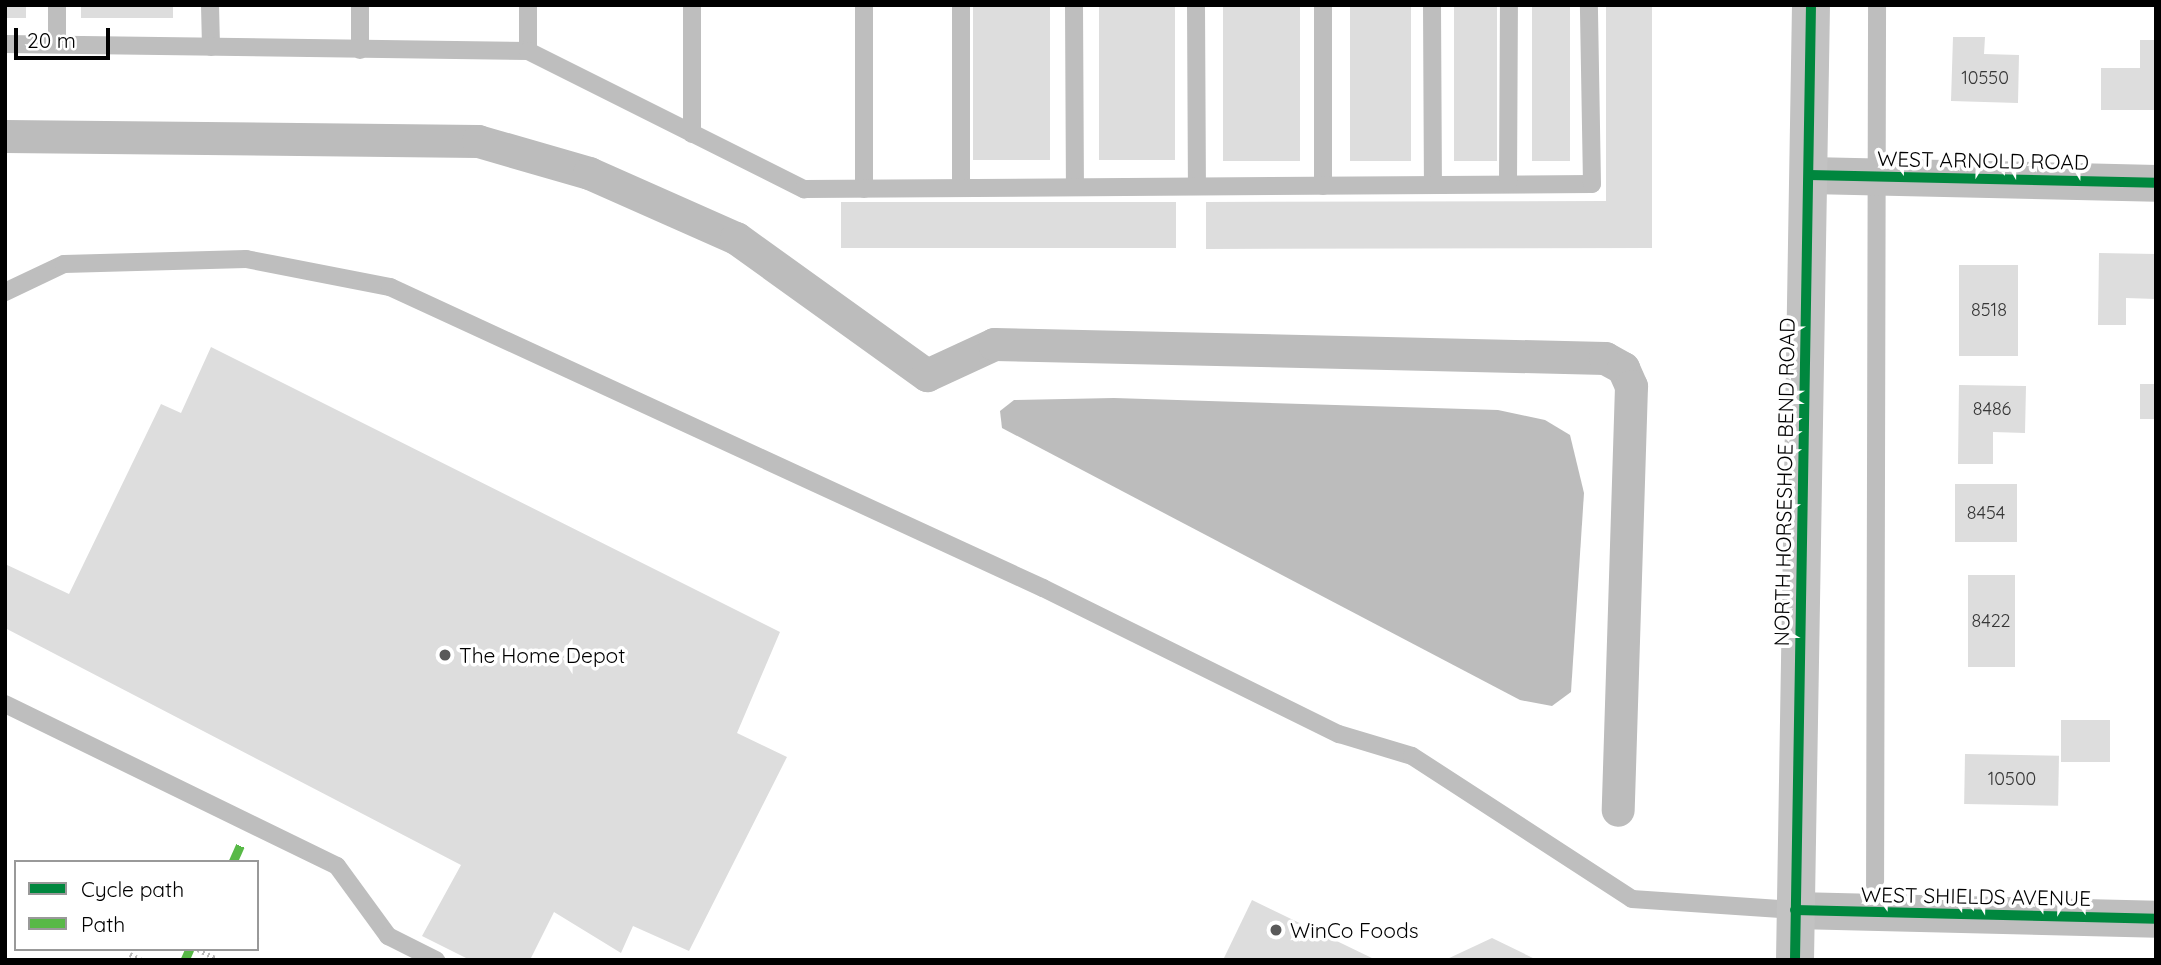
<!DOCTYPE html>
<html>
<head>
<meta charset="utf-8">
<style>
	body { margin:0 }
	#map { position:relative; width:2161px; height:965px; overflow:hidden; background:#fff; font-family:Quicksand,sans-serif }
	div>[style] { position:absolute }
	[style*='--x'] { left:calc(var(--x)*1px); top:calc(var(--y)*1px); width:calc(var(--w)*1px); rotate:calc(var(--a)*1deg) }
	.water>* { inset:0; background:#bcbcbc }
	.canal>* { height:33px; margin:-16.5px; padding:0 16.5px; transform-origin:16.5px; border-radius:16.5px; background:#bcbcbc }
	.building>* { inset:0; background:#ddd; transform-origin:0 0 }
	.path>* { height:4.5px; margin-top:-2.25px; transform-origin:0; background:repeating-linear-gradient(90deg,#b8b8b8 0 2px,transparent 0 5.5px) }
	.lane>* { height:18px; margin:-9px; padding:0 9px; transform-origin:9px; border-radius:9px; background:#bebebe }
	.street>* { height:37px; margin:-18.5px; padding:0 18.5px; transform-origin:18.5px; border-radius:18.5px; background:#bebebe }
	.secondary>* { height:38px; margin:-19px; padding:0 19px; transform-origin:19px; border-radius:19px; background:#c2c2c2 }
	.quiet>* { height:9px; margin-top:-4.5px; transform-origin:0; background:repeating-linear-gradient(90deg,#58b947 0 18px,transparent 0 27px) }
	.cycleway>* { height:10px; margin:-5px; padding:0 5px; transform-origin:5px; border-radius:5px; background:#00873e }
	.dots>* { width:19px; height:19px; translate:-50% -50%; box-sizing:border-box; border:4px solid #fff; border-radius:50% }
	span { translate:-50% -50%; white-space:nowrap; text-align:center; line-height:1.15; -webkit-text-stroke:7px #fff; paint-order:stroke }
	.number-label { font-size:18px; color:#373737 }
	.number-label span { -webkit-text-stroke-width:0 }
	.street-label { font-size:21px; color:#000 }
	.poi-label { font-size:21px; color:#000 }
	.left { translate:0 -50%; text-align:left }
	.frame { position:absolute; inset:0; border:7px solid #000; pointer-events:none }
	.legend { position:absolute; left:14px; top:860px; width:245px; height:91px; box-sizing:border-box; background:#fff; border:2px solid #999; margin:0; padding:9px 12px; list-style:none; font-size:21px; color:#000 }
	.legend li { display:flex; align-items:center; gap:14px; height:35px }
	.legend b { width:35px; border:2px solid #999 }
	.scale { position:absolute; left:14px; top:28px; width:96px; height:32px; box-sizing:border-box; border:4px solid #000; border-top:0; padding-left:9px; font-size:21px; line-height:24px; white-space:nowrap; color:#000; -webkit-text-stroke:5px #fff; paint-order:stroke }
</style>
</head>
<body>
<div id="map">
	<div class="water">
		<i style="clip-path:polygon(1114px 398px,1498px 410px,1545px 420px,1570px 435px,1584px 493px,1571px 692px,1552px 706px,1520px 700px,1002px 428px,1000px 411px,1014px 400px)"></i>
	</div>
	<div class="canal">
		<i style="--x:5;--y:136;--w:473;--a:0.6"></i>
		<i style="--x:478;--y:141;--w:116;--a:16.1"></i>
		<i style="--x:589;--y:173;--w:161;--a:23.9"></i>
		<i style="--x:736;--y:238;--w:235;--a:35.7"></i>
		<i style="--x:927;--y:375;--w:74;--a:-24.8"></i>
		<i style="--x:994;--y:344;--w:611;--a:1.31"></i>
		<i style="--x:1605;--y:358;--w:21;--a:29"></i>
		<i style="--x:1623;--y:368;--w:20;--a:66"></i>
		<i style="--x:1631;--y:386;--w:424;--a:91.8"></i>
	</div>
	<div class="building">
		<i style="left:5px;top:5px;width:21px;height:13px"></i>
		<i style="left:81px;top:5px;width:92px;height:13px"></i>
		<i style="left:973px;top:5px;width:77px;height:155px"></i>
		<i style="left:1099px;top:5px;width:76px;height:155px"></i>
		<i style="left:1223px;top:5px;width:77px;height:156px"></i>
		<i style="left:1350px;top:5px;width:61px;height:156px"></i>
		<i style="left:1454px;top:5px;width:43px;height:156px"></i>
		<i style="left:1532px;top:5px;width:38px;height:156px"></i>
		<i style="clip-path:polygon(1606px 5px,1652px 5px,1652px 248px,1206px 249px,1206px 202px,1606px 201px)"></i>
		<i style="clip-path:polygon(1953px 37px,1985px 37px,1984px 54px,2019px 55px,2018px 103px,1951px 101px)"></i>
		<i style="clip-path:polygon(2140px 40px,2156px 40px,2156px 110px,2101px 110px,2101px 68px,2140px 68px)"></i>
		<i style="left:1176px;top:202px;width:46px;height:335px;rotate:90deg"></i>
		<i style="clip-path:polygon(2099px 253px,2156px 254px,2156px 299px,2126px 298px,2126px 325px,2098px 325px)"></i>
		<i style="left:1959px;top:265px;width:59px;height:91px"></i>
		<i style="clip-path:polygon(211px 347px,780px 632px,737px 733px,787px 757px,689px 951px,633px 926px,621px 953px,554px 912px,530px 960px,470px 960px,422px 936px,461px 865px,5px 628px,5px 564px,69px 594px,161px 404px,181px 413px)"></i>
		<i style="left:2140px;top:384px;width:16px;height:35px"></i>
		<i style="clip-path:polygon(1959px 385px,2026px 386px,2025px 433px,1993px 432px,1993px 464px,1958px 464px)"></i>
		<i style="left:1955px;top:484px;width:62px;height:58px"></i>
		<i style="left:1968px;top:575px;width:47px;height:92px"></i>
		<i style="left:2061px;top:720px;width:49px;height:42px"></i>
		<i style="left:1965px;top:754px;width:94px;height:50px;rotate:1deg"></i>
		<i style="clip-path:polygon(1252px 900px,1376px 960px,1223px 960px)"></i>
		<i style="clip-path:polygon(1492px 938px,1537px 960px,1445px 960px)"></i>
	</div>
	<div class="path">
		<i style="--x:257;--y:939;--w:1;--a:45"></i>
		<i style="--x:198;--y:949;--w:24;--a:28"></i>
		<i style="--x:130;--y:954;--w:13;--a:27"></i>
	</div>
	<div class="lane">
		<i style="--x:57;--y:5;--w:39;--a:90"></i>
		<i style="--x:210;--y:5;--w:42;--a:88.6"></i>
		<i style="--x:360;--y:5;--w:45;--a:90"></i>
		<i style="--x:528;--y:5;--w:46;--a:90"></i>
		<i style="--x:692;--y:5;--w:129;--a:90"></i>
		<i style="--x:864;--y:5;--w:184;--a:90"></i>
		<i style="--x:961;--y:5;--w:182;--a:90"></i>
		<i style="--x:1074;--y:5;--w:182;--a:89.7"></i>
		<i style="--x:1196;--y:5;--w:181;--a:89.7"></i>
		<i style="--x:1323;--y:5;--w:181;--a:90"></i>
		<i style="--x:1432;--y:5;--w:180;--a:89.7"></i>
		<i style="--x:5;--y:44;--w:523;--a:0.77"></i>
		<i style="--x:528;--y:51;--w:309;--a:26.6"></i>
		<i style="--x:804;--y:189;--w:788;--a:-0.36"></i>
		<i style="--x:1592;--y:184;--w:179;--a:-91"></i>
		<i style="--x:1508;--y:184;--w:179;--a:-89.7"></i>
		<i style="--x:5;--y:292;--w:65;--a:-25.4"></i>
		<i style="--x:64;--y:264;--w:182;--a:-1.6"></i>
		<i style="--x:246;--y:259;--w:147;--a:11"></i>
		<i style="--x:390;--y:287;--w:719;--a:24.75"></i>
		<i style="--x:1043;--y:588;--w:330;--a:26.3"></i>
		<i style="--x:1339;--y:734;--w:76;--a:16.8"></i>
		<i style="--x:1412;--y:756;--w:262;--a:33"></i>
		<i style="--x:1632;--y:899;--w:163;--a:3.9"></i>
		<i style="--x:5;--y:704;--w:369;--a:26"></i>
		<i style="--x:337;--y:866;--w:87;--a:53.9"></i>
		<i style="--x:388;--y:936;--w:54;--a:26.6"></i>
		<i style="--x:1875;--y:913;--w:908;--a:-89.87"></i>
	</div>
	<div class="street">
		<i style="--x:1809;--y:175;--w:347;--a:1.3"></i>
		<i style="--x:1795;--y:910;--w:361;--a:1.4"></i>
	</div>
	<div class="secondary">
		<i style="--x:1795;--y:960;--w:955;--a:-89.04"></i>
	</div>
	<div class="quiet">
		<i style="--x:233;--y:862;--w:20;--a:-66"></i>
		<i style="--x:185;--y:960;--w:12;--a:-66"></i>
	</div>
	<div class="cycleway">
		<i style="--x:1809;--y:175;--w:347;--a:1.3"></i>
		<i style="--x:1795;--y:910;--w:361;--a:1.4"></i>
		<i style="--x:1795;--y:960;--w:955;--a:-89.04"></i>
	</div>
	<div class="dots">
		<i style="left:445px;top:655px;background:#595959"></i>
		<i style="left:1276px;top:930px;background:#595959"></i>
	</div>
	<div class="number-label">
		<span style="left:1985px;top:78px">10550</span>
		<span style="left:1989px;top:310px">8518</span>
		<span style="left:1992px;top:409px">8486</span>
		<span style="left:1986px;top:513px">8454</span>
		<span style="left:1991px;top:621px">8422</span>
		<span style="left:2012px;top:779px">10500</span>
	</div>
	<div class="street-label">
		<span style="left:1983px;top:160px;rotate:1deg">WEST ARNOLD ROAD</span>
		<span style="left:1784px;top:482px;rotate:-89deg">NORTH HORSESHOE BEND ROAD</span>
		<span style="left:1976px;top:896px;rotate:1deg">WEST SHIELDS AVENUE</span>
	</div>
	<div class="poi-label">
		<span class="left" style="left:459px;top:655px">The Home Depot</span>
		<span class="left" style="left:1290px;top:930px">WinCo Foods</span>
	</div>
	<div class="frame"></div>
	<ul class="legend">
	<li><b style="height:9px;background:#00873e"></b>Cycle path</li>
	<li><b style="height:9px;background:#58b947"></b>Path</li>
	</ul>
	<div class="scale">20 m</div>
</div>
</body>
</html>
